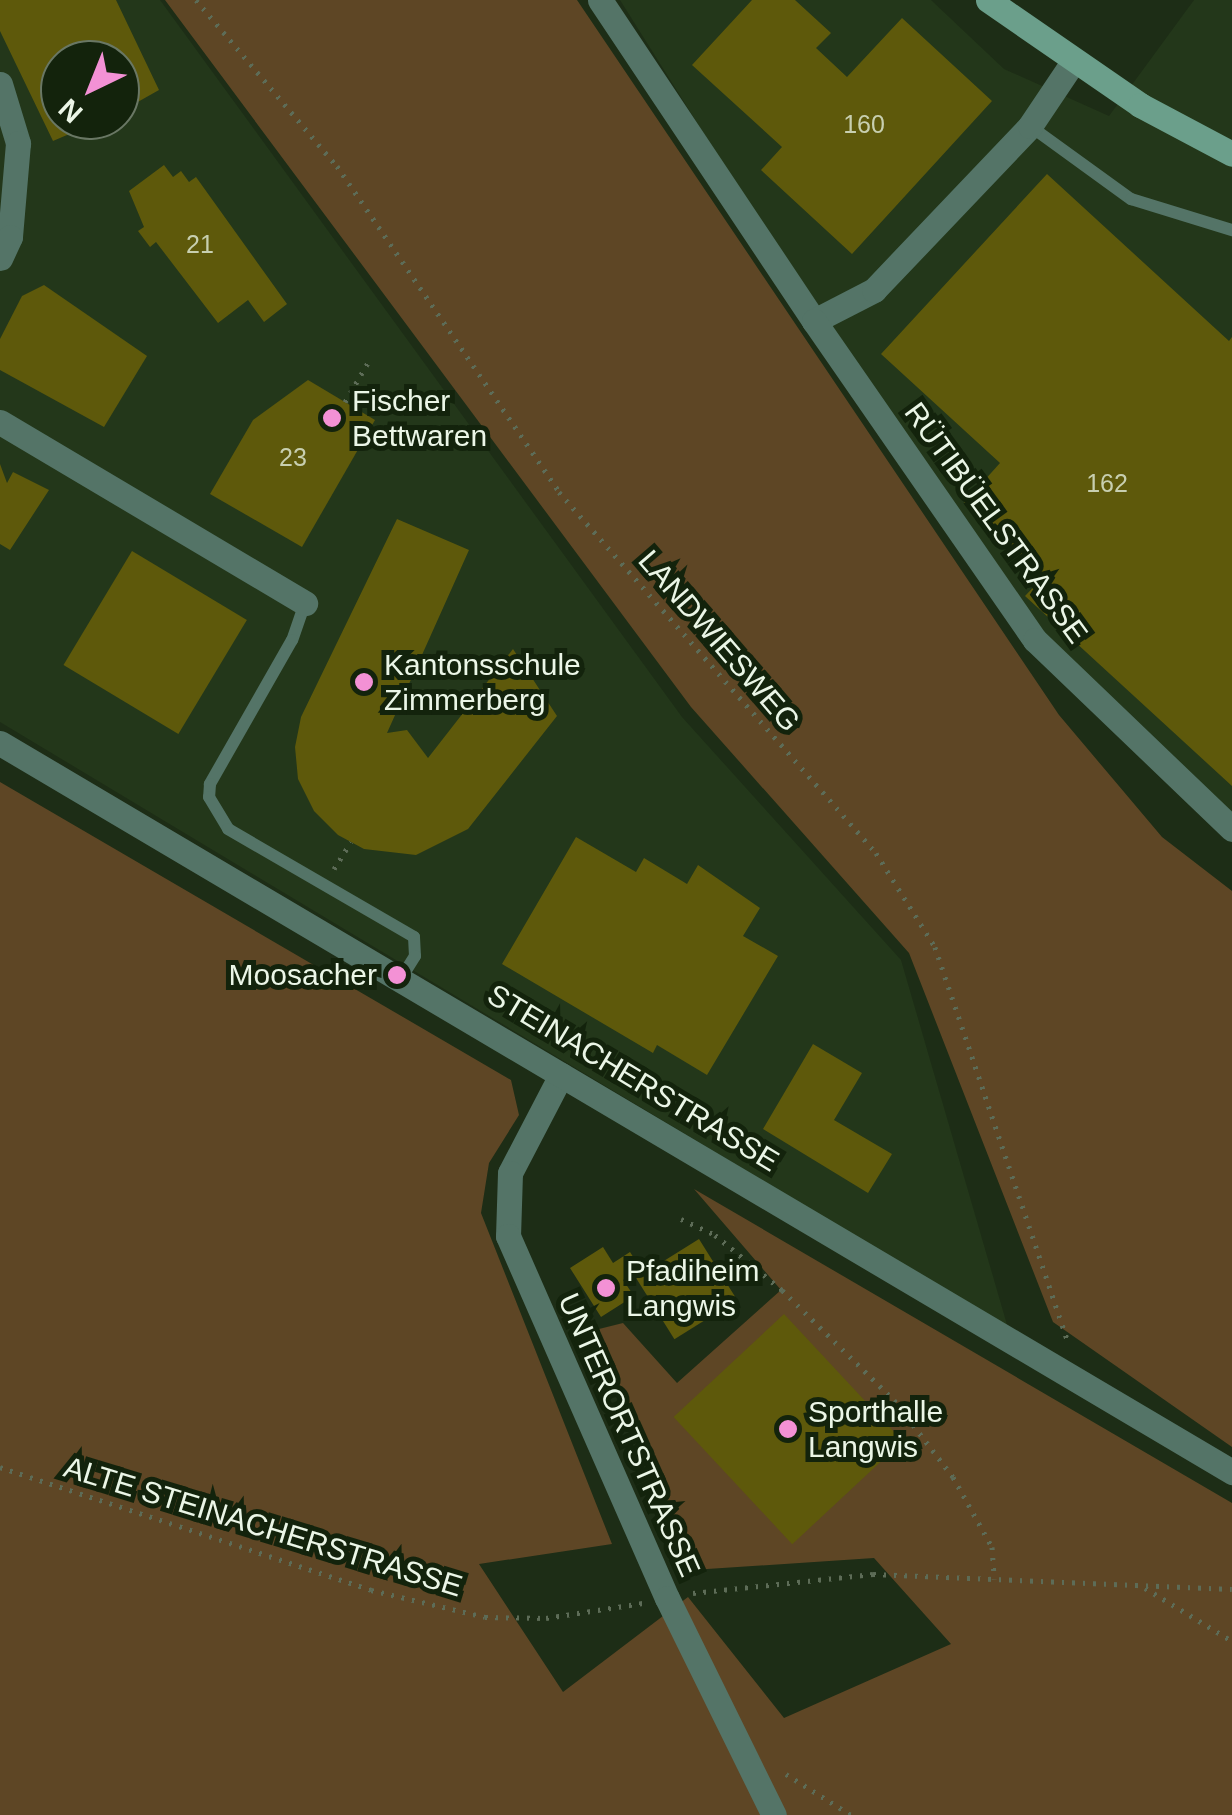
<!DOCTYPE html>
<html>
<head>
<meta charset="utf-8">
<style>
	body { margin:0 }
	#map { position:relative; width:1232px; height:1815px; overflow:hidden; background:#1d2d16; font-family:Helvetica,sans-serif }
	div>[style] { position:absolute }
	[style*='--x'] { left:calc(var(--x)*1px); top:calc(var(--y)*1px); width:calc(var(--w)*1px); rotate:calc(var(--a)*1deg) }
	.built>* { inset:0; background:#23371a }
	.green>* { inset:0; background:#5e4625 }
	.building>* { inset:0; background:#5e590b; transform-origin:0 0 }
	.path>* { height:5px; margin-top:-2.5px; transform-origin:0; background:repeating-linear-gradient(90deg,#5d6c57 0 2.5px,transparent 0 10.5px) }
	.service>* { height:12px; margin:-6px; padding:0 6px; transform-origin:6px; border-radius:6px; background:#547467 }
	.minor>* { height:25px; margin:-12.5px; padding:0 12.5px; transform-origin:12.5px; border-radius:12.5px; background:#547467 }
	.tertiary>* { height:25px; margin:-12.5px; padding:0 12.5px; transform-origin:12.5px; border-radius:12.5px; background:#547467 }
	.secondary>* { height:25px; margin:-12.5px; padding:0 12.5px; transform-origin:12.5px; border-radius:12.5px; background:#6b9f8b }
	.dots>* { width:28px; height:28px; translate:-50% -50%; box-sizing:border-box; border:5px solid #13230c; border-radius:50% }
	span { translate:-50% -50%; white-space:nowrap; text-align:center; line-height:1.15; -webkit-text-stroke:10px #13230c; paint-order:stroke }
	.number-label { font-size:25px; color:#c8cfb0 }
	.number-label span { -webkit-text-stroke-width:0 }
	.poi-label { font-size:30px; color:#ebf6e7 }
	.left { translate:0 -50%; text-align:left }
	.right { translate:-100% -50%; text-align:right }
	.street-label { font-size:30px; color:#ebf6e7 }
	.north { position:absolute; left:40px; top:40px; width:100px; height:100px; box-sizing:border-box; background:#13230c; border:2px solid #697764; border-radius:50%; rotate:223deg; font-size:28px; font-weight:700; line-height:40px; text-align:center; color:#ebf6e7 }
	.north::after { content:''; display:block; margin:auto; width:35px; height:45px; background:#f391d5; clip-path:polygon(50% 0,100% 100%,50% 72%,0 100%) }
</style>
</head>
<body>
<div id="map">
	<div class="built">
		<i style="clip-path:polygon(evenodd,0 0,160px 0,682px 717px,901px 960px,1008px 1328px,0 722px,0 0,60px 60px,120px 60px,120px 120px,60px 120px,60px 60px)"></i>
		<i style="clip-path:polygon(620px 0,931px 0,1004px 69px,1109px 116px,1194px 0,1232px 0,1232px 820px,1052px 648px,828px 331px)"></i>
	</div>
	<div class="green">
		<i style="clip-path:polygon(165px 0,577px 0,1059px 715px,1162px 837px,1232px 891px,1232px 1447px,1053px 1322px,909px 953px,691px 707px)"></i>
		<i style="clip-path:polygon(0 782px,511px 1080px,519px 1115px,489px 1163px,481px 1213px,612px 1544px,479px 1564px,563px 1692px,688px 1597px,784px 1718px,951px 1644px,874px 1558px,692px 1570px,591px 1331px,623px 1323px,677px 1383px,781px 1290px,694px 1189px,1232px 1503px,1232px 1815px,0 1815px)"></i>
	</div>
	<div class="building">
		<i style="clip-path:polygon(0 0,116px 0,159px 90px,120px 112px,120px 60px,60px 60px,60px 120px,102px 120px,53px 141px,0 31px)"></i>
		<i style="clip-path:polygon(752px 0,795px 0,831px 33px,816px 48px,847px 77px,902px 18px,992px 101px,852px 254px,761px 170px,782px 147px,692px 65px)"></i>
		<i style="clip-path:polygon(164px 165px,173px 177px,181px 171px,189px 182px,196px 177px,287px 304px,264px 322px,248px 300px,218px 323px,156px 242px,150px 247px,138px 231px,144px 227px,129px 191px)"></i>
		<i style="clip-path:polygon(1047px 174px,1229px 341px,1232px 337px,1232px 786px,1025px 596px,1044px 576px,964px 503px,1000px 463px,881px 354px)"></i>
		<i style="clip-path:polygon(44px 285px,147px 356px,104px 427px,0 370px,0 339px,22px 296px)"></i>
		<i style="clip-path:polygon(308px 380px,375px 420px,302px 547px,210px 494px,253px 420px)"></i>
		<i style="clip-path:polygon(0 464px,7px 483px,13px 472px,49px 490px,10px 550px,0 544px)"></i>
		<i style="clip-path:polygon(397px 519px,469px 550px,387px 733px,407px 730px,428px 758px,513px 649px,557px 716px,468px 829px,416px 855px,364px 849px,338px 835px,314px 811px,298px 779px,295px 747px,301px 717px)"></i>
		<i style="left:132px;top:551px;width:134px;height:133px;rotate:31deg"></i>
		<i style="clip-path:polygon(576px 837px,636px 872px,644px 858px,687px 884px,698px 865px,760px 908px,743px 936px,778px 956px,707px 1075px,657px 1045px,653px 1053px,502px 964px)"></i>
		<i style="clip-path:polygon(813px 1044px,862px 1073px,834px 1120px,892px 1154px,868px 1193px,763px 1129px)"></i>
		<i style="left:699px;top:1239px;width:72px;height:74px;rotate:58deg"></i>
		<i style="clip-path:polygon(603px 1247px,613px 1263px,630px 1252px,641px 1269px,623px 1280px,634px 1296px,601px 1317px,570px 1268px)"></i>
		<i style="left:784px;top:1314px;width:174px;height:151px;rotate:47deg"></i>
	</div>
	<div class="path">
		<i style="--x:196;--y:0;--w:218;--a:49.7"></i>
		<i style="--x:337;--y:166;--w:394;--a:55.7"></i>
		<i style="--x:559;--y:492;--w:480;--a:48.7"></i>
		<i style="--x:876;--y:853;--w:111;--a:57.9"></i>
		<i style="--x:935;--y:947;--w:418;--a:71.4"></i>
		<i style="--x:345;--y:402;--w:48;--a:-59.7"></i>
		<i style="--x:334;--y:869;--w:32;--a:-58"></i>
		<i style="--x:681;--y:1219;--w:38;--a:25"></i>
		<i style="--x:715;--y:1235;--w:87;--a:39.4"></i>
		<i style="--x:782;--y:1290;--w:157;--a:44.5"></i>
		<i style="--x:894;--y:1400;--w:97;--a:52.5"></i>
		<i style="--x:953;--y:1477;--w:80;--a:60.9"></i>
		<i style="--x:992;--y:1547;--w:32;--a:86"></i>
		<i style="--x:0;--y:1467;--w:391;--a:18.3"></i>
		<i style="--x:371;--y:1590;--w:117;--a:13.3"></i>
		<i style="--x:485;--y:1617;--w:61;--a:0.9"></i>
		<i style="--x:546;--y:1618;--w:98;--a:-8.8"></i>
		<i style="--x:1145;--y:1588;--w:102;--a:31.3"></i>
		<i style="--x:693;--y:1593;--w:181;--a:-6"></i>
		<i style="--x:873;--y:1574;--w:359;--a:2.4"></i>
		<i style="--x:786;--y:1774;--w:77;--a:32.2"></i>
	</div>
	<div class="service">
		<i style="--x:1030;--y:126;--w:125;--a:35.9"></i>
		<i style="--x:1131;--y:199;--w:106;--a:17.1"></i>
		<i style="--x:305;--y:603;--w:39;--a:109"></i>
		<i style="--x:292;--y:640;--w:166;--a:119.7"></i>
		<i style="--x:210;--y:784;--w:13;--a:94"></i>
		<i style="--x:209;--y:797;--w:37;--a:59"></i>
		<i style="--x:228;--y:829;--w:215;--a:30.1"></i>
		<i style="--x:414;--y:937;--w:19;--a:87"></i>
		<i style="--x:415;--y:956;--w:26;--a:122"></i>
	</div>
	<div class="minor">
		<i style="--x:600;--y:0;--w:386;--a:56.3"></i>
		<i style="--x:814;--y:321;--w:68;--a:-27.3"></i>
		<i style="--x:874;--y:290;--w:226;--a:-46.4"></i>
		<i style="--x:1030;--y:126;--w:77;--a:-56.1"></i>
		<i style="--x:0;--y:84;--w:62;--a:73"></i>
		<i style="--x:18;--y:143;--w:94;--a:94.9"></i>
		<i style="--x:10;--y:237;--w:23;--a:115"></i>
		<i style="--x:814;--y:321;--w:388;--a:55.3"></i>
		<i style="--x:1035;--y:640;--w:273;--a:43.8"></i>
		<i style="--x:0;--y:422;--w:355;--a:30.7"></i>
		<i style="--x:561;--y:1075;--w:110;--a:117.5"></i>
		<i style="--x:510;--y:1173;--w:63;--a:91.8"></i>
		<i style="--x:508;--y:1236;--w:395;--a:66.3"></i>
		<i style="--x:667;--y:1598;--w:242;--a:63.8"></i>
	</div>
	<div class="tertiary">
		<i style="--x:0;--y:743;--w:1432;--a:30.61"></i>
	</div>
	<div class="secondary">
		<i style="--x:988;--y:0;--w:185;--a:34.6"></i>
		<i style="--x:1140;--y:105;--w:104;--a:28"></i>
	</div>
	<div class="dots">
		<i style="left:332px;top:418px;background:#f391d5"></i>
		<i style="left:364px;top:682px;background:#f391d5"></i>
		<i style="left:397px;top:975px;background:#f391d5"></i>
		<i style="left:606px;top:1288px;background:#f391d5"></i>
		<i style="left:788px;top:1429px;background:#f391d5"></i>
	</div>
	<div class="number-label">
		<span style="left:864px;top:124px">160</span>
		<span style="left:200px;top:244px">21</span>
		<span style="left:293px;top:457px">23</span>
		<span style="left:1107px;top:483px">162</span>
	</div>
	<div class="poi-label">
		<span class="left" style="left:352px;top:418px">Fischer<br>Bettwaren</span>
		<span class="left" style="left:384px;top:682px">Kantonsschule<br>Zimmerberg</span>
		<span class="right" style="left:377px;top:975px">Moosacher</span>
		<span class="left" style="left:626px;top:1288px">Pfadiheim<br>Langwis</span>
		<span class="left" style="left:808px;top:1429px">Sporthalle<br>Langwis</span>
	</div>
	<div class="street-label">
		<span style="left:996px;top:523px;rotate:54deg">RÜTIBÜELSTRASSE</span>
		<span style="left:719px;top:641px;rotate:49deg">LANDWIESWEG</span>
		<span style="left:633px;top:1078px;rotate:31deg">STEINACHERSTRASSE</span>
		<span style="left:629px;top:1435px;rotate:66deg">UNTERORTSTRASSE</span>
		<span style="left:263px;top:1527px;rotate:17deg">ALTE STEINACHERSTRASSE</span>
	</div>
	<div class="north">N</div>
</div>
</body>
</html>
